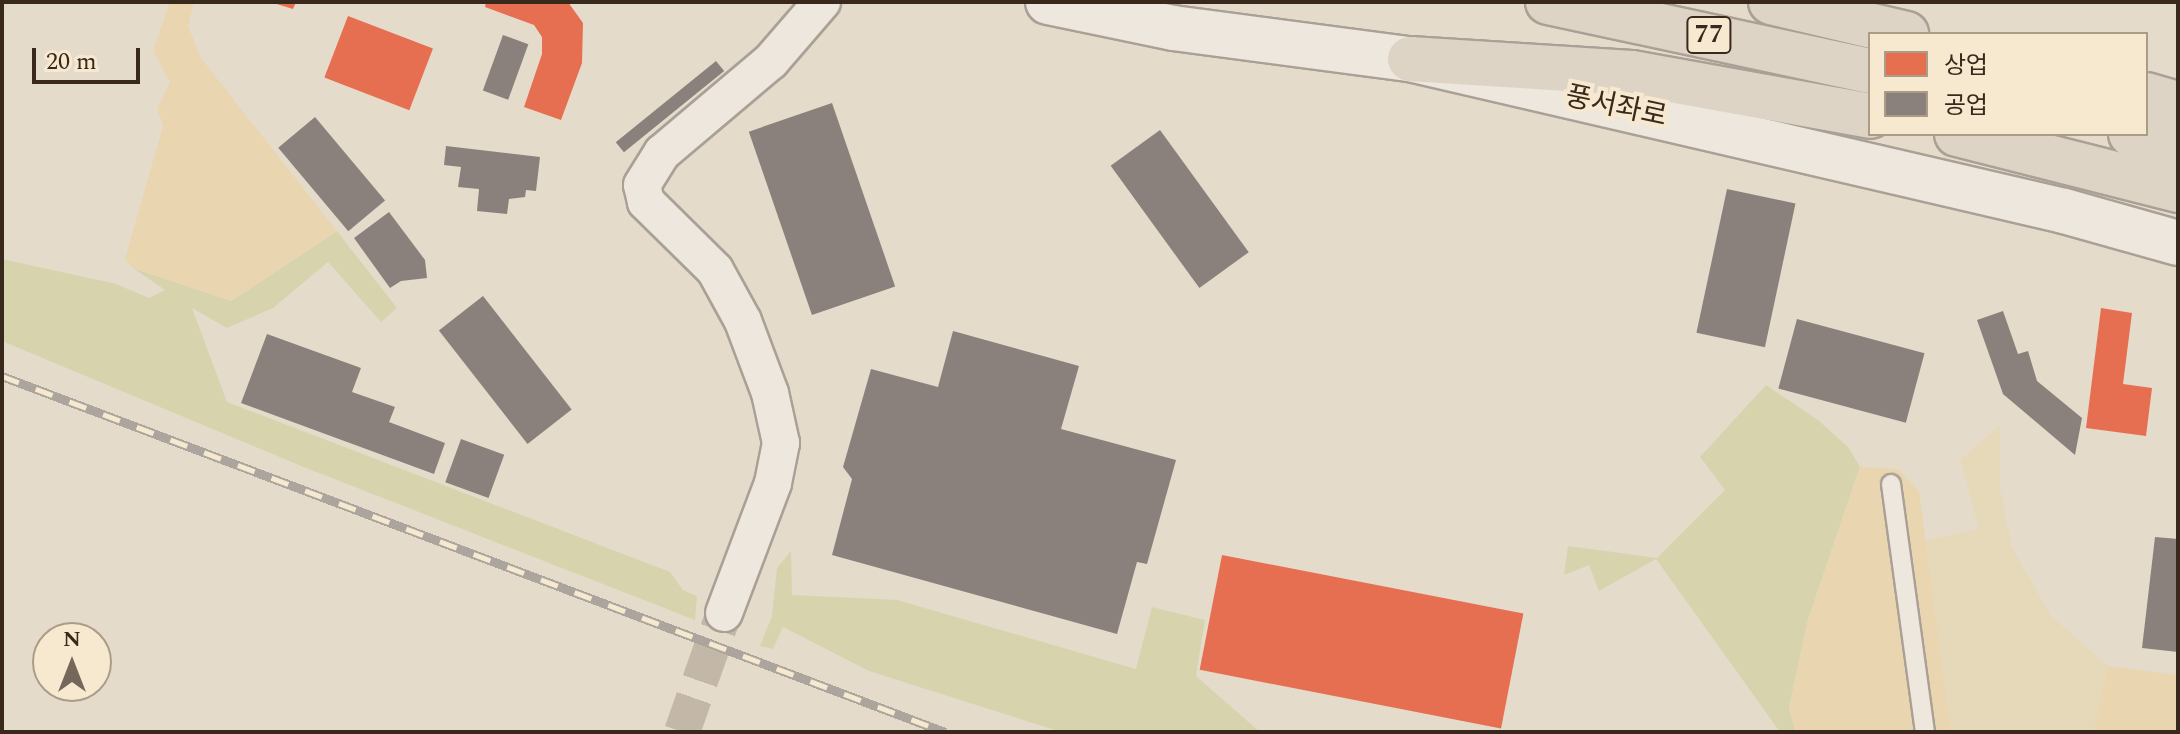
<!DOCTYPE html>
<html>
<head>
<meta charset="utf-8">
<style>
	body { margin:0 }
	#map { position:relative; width:2180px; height:734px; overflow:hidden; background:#e5dbcb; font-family:Spectral,"Noto Sans KR",serif }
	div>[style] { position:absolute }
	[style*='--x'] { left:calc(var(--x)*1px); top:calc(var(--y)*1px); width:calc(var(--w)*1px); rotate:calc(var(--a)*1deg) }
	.farmland>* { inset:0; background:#e6d9ba }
	.green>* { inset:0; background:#d7d4ad }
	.sand>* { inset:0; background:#e9d6b1 }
	.shops>* { inset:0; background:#e76f51; transform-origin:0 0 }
	.industry>* { inset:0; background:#8a817c; transform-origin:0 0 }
	.minor-tunnel>* { height:36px; margin-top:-18px; transform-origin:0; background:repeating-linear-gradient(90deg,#c3b7a8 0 36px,transparent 0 54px) }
	.roads { filter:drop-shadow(2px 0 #aaa095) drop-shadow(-2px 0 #aaa095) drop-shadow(0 2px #aaa095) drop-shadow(0 -2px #aaa095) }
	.service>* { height:18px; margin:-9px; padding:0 9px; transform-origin:9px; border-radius:9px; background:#ede7dd }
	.minor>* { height:36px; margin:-18px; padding:0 18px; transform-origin:18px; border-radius:18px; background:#ede7dd }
	.tertiary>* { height:44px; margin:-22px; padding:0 22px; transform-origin:22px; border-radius:22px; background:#ede7dd }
	.trunk>* { height:44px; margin:-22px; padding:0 22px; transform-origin:22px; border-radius:22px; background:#ded4c5 }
	.rail>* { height:9px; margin-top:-4.5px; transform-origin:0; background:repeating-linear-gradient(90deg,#f7e9d0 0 18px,#aca59d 0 36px); box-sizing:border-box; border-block:2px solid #aca59d }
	span { translate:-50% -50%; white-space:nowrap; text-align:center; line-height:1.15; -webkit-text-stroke:8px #f7e9d0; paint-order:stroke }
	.shield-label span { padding:2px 6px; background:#f7e9d0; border:2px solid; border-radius:6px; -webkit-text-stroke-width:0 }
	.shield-label { font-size:26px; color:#39281c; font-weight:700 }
	.street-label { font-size:28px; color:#39281c }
	.frame { position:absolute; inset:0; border:4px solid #39281c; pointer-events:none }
	.legend { position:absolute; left:1868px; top:32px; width:280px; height:104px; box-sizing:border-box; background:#f7e9d0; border:2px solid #ab9c88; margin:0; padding:10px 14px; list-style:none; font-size:24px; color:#39281c }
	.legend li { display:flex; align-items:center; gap:16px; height:40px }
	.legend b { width:40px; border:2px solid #ab9c88 }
	.north { position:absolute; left:32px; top:622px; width:80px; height:80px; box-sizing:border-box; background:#f7e9d0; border:2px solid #ab9c88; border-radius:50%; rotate:0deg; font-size:22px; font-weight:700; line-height:32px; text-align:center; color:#39281c }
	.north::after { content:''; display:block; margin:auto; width:28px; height:36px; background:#756759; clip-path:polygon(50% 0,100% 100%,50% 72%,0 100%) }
	.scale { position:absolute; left:32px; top:48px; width:108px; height:36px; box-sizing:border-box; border:4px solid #39281c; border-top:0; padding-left:10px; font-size:24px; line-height:28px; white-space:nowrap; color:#39281c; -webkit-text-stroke:6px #f7e9d0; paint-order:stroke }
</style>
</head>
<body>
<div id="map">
	<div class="farmland">
		<i style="clip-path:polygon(2000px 425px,2000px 489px,2012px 547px,2051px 616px,2108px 666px,2093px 732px,1951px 732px,1925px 540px,1979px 529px,1960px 460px)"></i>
	</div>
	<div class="green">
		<i style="clip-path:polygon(337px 231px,397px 308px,381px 322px,328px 262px,273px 308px,227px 328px,192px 308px,227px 402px,670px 572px,683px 590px,697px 596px,695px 620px,301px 466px,2px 341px,2px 259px,116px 284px,149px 298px,165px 290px,133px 268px,231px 301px)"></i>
		<i style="clip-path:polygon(1766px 385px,1818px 420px,1849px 448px,1860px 467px,1808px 620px,1789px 708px,1796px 732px,1780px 732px,1656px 559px,1599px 591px,1589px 565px,1564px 575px,1568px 546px,1657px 558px,1725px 490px,1700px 457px)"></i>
		<i style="clip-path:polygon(791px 551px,792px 595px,897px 600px,1136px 669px,1152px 607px,1205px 620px,1196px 676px,1260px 732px,1061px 732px,869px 671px,783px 627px,773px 649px,760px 646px,772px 616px,777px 568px)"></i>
	</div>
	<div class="sand">
		<i style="clip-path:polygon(170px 2px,194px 2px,188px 26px,201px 58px,337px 231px,231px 301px,133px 268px,125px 259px,163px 126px,157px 109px,170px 82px,153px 51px)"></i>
		<i style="clip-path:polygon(1860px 467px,1898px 469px,1919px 491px,1951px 732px,1796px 732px,1789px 708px,1808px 620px)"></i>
		<i style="clip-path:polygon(2108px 666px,2178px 675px,2178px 732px,2093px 732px)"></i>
	</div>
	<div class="shops">
		<i style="clip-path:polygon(270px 2px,296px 2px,293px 9px)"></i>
		<i style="clip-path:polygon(486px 2px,568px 2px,583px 23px,582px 63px,561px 120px,524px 107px,542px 54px,542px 37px,534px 25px,485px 7px)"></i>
		<i style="left:348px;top:16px;width:91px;height:66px;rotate:21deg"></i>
		<i style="clip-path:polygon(2101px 308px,2132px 313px,2123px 384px,2152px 388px,2146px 436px,2086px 428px)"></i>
		<i style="left:1222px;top:555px;width:307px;height:117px;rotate:11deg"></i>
	</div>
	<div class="industry">
		<i style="left:503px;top:35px;width:27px;height:59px;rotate:20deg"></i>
		<i style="left:716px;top:61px;width:13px;height:129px;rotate:51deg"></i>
		<i style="left:832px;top:103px;width:194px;height:88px;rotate:71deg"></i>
		<i style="left:315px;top:117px;width:109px;height:48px;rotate:50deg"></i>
		<i style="left:1160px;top:130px;width:151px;height:61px;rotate:54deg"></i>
		<i style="clip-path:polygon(446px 146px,540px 157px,536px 191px,526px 190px,525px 197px,509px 199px,507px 214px,477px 211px,479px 189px,458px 187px,461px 167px,444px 165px)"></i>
		<i style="left:1727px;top:189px;width:70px;height:147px;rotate:12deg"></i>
		<i style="clip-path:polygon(389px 212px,425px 260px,427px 278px,401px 281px,390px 288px,354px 238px)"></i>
		<i style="left:483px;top:296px;width:144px;height:56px;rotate:52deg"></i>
		<i style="clip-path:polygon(2003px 311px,2018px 354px,2028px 351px,2037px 381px,2082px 418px,2075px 455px,2003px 394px,1977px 320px)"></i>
		<i style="left:1797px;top:319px;width:132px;height:72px;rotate:15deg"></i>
		<i style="clip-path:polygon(953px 331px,1079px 366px,1061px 429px,1176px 460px,1147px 564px,1137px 562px,1117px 634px,832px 555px,852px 479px,843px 467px,871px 369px,938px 387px)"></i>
		<i style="clip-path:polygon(267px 334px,361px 368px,352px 392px,395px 407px,389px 422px,445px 443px,434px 474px,241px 403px)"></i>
		<i style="left:461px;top:439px;width:46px;height:46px;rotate:20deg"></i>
		<i style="clip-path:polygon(2155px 537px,2178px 539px,2178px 652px,2142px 648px)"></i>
	</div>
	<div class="minor-tunnel">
		<i style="--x:682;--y:732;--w:126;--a:-70.6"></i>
	</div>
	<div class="roads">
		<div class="service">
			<i style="--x:1891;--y:484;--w:250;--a:82.2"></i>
		</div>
		<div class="minor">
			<i style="--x:724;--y:613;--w:139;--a:-69.3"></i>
			<i style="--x:773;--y:483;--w:41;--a:-78.7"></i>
			<i style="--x:781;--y:443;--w:51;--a:-102.4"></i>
			<i style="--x:770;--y:393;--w:77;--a:-110.6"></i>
			<i style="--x:743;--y:321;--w:58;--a:-118.8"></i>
			<i style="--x:715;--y:270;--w:97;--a:-135.4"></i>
			<i style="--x:646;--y:202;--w:17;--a:-103"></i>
			<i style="--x:642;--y:185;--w:38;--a:-58"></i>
			<i style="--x:662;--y:153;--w:143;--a:-40.2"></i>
			<i style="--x:771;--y:61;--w:78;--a:-49.2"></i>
		</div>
		<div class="tertiary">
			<i style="--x:1048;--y:2;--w:128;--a:11.7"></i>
			<i style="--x:1173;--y:28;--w:239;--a:7.5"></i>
			<i style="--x:1410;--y:59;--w:671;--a:13.08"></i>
			<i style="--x:2064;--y:211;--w:118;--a:15.7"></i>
		</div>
		<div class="trunk">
			<i style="--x:1548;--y:2;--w:329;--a:12.1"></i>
			<i style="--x:1771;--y:2;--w:139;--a:13.3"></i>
			<i style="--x:1410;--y:59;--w:222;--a:3.6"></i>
			<i style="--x:1632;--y:73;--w:242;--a:10.2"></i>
			<i style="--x:2146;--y:95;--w:33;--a:16"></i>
			<i style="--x:1957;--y:134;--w:228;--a:14.2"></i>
			<i style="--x:2131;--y:134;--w:49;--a:15.5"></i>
		</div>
	</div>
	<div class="rail">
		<i style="--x:2;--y:376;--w:1008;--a:20.68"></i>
	</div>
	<div class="shield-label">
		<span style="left:1709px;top:35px">77</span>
	</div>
	<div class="street-label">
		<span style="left:1616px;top:107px;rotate:12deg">풍서좌로</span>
	</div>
	<div class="frame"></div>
	<ul class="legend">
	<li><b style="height:22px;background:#e76f51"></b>상업</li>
	<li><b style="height:22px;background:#8a817c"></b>공업</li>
	</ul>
	<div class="north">N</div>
	<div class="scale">20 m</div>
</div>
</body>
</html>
